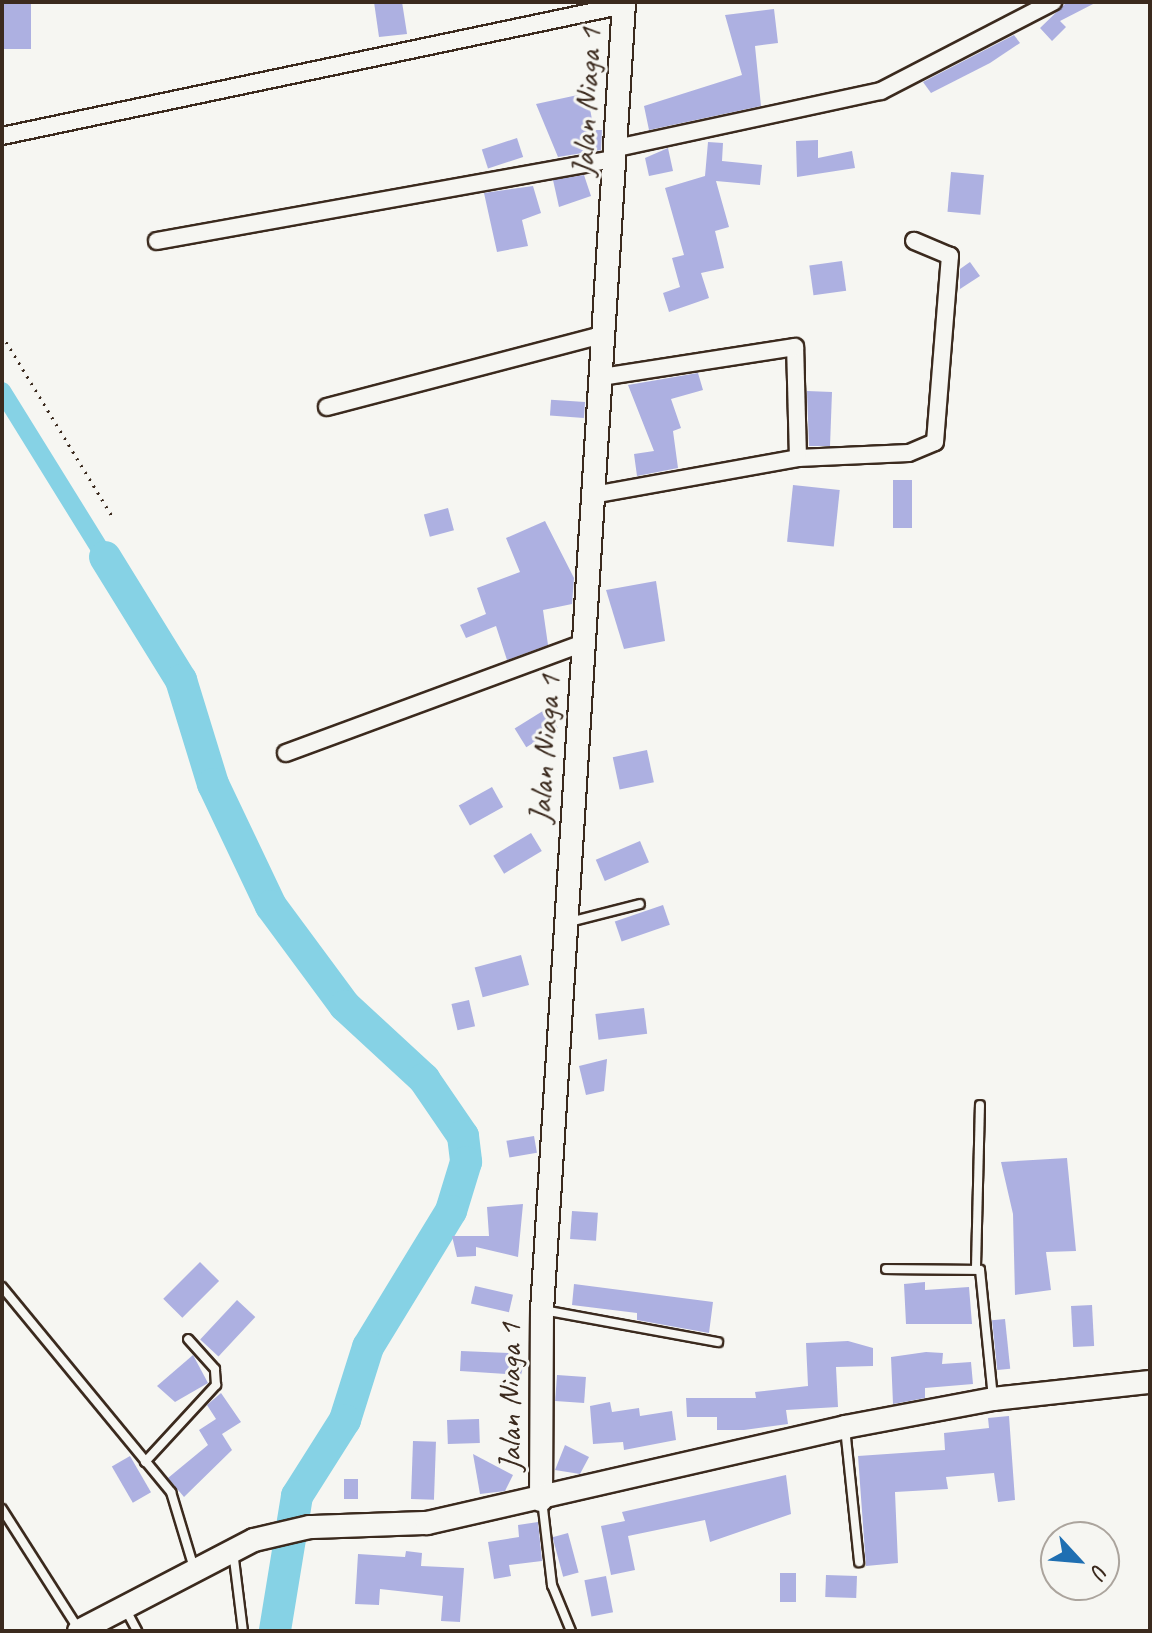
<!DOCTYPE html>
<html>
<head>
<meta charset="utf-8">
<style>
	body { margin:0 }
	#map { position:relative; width:1152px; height:1633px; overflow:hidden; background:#f6f6f2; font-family:Caveat,sans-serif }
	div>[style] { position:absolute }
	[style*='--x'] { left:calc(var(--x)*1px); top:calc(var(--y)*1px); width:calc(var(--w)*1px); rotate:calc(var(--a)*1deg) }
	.canal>* { height:18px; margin:-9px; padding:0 9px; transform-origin:9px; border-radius:9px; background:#86d2e5 }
	.river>* { height:32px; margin:-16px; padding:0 16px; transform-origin:16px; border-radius:16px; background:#86d2e5 }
	.building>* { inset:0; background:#adb0e1; transform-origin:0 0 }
	.path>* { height:3px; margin-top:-1.5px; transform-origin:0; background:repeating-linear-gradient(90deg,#3b2a1e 0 2px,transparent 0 8px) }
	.roads { filter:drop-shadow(2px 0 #3b2a1e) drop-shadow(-2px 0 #3b2a1e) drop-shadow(0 2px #3b2a1e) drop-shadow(0 -2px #3b2a1e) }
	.lane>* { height:8px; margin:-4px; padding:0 4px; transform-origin:4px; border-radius:4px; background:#f6f6f2 }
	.street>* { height:16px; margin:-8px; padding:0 8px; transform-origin:8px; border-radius:8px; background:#f6f6f2 }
	.secondary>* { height:22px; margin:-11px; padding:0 11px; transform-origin:11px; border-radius:11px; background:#f6f6f2 }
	span { translate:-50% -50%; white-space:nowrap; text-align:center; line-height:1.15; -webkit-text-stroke:6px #f6f6f2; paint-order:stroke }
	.street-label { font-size:32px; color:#3b2a1e }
	.frame { position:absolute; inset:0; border:4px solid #3b2a1e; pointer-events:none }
	.north { position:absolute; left:1040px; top:1521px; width:80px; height:80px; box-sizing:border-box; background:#f6f6f2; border:2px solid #aba49d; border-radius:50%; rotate:116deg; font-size:22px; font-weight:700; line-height:32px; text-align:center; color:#3b2a1e }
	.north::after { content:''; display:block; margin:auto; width:28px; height:36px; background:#1f6fb2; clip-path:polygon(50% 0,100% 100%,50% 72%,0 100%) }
</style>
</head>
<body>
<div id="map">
	<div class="canal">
		<i style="--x:2;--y:391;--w:195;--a:58.2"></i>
	</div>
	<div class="river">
		<i style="--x:105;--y:557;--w:145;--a:58.3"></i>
		<i style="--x:181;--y:680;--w:109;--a:72.9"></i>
		<i style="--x:213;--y:784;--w:135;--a:64.6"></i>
		<i style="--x:271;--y:906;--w:124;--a:53.5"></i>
		<i style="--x:345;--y:1006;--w:108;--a:42.7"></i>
		<i style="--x:424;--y:1079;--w:69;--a:55.6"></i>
		<i style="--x:463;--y:1136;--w:26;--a:83"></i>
		<i style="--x:466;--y:1162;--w:51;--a:107"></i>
		<i style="--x:451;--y:1211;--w:159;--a:121.4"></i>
		<i style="--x:368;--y:1347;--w:77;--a:107.5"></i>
		<i style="--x:345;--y:1420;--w:90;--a:122.3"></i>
		<i style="--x:297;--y:1496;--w:137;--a:99.3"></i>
	</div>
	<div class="building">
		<i style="left:3px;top:2px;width:28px;height:47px"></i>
		<i style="clip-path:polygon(374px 2px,402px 2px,407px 34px,379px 37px)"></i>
		<i style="clip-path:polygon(1067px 2px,1097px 2px,1060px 21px,1066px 27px,1052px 41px,1040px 28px)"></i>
		<i style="clip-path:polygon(774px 9px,778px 43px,755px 46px,761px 106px,649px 130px,644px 106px,742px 75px,725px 15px)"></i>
		<i style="clip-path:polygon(1014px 35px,1020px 43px,990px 63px,931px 93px,923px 82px)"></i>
		<i style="clip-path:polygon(587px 93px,594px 130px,602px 130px,601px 150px,558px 157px,536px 104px)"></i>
		<i style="left:517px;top:138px;width:20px;height:37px;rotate:72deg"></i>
		<i style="clip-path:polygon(818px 140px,818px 158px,852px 151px,855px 168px,797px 177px,796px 141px)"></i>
		<i style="clip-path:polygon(708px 142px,723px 143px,722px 161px,762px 165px,760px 185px,716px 181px,729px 227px,715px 231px,724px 268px,701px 273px,709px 298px,669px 312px,663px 293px,680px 287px,672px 258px,684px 255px,665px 188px,705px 176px)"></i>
		<i style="clip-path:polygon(668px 148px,673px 171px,649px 176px,645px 158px)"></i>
		<i style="left:951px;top:172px;width:33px;height:40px;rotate:5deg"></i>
		<i style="clip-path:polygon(584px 175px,591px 196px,559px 207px,553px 180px)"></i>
		<i style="clip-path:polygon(533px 186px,541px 213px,522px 220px,528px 246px,497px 252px,484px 193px)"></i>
		<i style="left:842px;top:261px;width:30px;height:33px;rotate:82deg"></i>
		<i style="clip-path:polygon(970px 262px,980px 276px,960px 289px,960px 269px)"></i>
		<i style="clip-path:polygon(698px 373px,703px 390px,671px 399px,681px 428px,673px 431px,678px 468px,637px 476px,634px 454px,654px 451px,628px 385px)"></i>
		<i style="clip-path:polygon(807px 391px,832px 392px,830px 446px,809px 446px)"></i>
		<i style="left:585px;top:402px;width:16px;height:34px;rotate:94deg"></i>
		<i style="left:893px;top:480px;width:19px;height:48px"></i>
		<i style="left:793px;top:485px;width:47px;height:57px;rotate:6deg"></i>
		<i style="left:448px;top:508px;width:23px;height:25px;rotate:75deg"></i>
		<i style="clip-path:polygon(545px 521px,574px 578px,572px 604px,543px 610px,548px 645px,507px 660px,496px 626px,466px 638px,460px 625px,486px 614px,477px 588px,520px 572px,506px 538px)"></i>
		<i style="clip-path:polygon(656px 581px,665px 641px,624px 649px,606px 590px)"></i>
		<i style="left:546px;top:709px;width:22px;height:37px;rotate:58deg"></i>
		<i style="left:647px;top:750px;width:33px;height:35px;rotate:78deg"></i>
		<i style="left:492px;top:787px;width:23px;height:38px;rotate:61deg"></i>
		<i style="left:531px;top:833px;width:21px;height:44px;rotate:59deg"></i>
		<i style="left:640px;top:841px;width:23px;height:48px;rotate:67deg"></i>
		<i style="left:663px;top:905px;width:21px;height:51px;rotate:71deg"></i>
		<i style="left:521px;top:955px;width:31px;height:48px;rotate:75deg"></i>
		<i style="left:469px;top:1000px;width:27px;height:18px;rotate:77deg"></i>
		<i style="left:644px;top:1008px;width:26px;height:49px;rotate:83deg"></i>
		<i style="clip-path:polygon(607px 1059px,604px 1091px,586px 1095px,579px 1066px)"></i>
		<i style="left:534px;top:1136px;width:17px;height:28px;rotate:80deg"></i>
		<i style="clip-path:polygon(1067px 1158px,1076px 1251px,1046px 1252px,1051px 1290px,1015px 1295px,1013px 1214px,1001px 1162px)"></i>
		<i style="clip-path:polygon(523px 1204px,518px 1257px,476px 1247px,476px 1256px,457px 1257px,452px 1236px,489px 1236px,487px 1207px)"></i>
		<i style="left:572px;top:1211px;width:26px;height:28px;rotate:4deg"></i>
		<i style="left:200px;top:1262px;width:27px;height:52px;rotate:45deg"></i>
		<i style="clip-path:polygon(925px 1282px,925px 1290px,969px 1287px,972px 1324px,906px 1324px,904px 1284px)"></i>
		<i style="clip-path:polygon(574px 1284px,713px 1302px,709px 1333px,637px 1320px,637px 1313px,572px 1305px)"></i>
		<i style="left:475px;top:1286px;width:39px;height:18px;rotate:13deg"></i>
		<i style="left:237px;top:1300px;width:25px;height:54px;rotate:43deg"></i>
		<i style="left:1092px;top:1305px;width:41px;height:21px;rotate:87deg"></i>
		<i style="left:1005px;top:1319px;width:50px;height:13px;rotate:84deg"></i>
		<i style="clip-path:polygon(848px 1341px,873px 1348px,873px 1366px,836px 1367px,838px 1407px,786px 1410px,788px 1424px,744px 1430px,717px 1430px,717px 1417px,687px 1417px,686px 1398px,756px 1398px,755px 1392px,808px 1386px,806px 1343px)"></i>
		<i style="clip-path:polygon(461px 1351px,509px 1353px,508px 1360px,524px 1363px,521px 1375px,460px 1371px)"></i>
		<i style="clip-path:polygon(926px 1352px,943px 1353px,942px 1364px,971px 1362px,973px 1384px,925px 1388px,925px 1398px,893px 1404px,891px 1357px)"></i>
		<i style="clip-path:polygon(193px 1355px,208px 1383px,175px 1402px,157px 1386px)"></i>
		<i style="left:557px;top:1375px;width:29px;height:26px;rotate:4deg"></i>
		<i style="clip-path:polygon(221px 1393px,241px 1422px,222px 1434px,232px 1450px,184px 1497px,168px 1478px,208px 1445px,199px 1430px,216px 1419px,207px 1405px)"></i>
		<i style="clip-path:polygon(610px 1402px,612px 1412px,639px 1408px,640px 1416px,672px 1411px,676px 1440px,624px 1450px,623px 1442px,593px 1444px,590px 1406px)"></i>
		<i style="clip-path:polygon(1009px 1416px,1015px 1500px,998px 1502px,994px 1473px,946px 1477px,948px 1489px,895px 1492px,898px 1563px,866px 1566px,858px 1456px,945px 1450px,944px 1433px,989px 1428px,988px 1418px)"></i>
		<i style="left:479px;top:1419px;width:24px;height:32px;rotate:88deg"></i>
		<i style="left:413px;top:1441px;width:23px;height:58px;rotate:2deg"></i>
		<i style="clip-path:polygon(565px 1445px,589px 1457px,580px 1474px,555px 1470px)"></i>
		<i style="clip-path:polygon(473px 1454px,513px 1475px,505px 1491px,480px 1494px)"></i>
		<i style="left:130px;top:1456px;width:42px;height:21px;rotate:60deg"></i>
		<i style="clip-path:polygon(786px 1475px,791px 1514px,710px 1542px,705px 1520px,628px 1536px,635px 1570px,611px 1575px,601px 1526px,625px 1521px,622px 1512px)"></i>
		<i style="left:344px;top:1479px;width:14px;height:20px"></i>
		<i style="clip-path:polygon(538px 1522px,542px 1561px,509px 1565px,511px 1576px,494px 1579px,488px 1542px,519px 1537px,518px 1525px)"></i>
		<i style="left:568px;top:1533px;width:41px;height:16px;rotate:75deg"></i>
		<i style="clip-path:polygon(406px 1551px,422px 1553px,421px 1566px,464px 1568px,460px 1622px,441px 1621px,443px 1596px,380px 1589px,379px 1605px,355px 1604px,358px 1554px,405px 1557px)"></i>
		<i style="left:780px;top:1573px;width:16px;height:29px"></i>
		<i style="left:826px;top:1575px;width:31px;height:22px;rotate:2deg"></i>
		<i style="left:606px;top:1576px;width:37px;height:22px;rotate:79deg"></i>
	</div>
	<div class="path">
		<i style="--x:2;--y:335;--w:212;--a:58.7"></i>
	</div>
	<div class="roads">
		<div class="lane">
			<i style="--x:570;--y:922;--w:72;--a:-14.4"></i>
			<i style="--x:976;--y:1267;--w:162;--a:-88.6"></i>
			<i style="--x:886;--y:1269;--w:94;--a:0.6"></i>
			<i style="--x:980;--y:1270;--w:129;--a:84.2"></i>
			<i style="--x:2;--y:1287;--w:266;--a:50.5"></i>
			<i style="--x:171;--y:1492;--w:79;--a:73.2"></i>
			<i style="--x:543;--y:1310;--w:178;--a:10.4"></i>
			<i style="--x:845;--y:1428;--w:135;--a:84"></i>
			<i style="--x:145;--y:1462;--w:105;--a:-47.3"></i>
			<i style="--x:216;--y:1385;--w:16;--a:-94"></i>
			<i style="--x:215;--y:1369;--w:40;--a:-132"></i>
			<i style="--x:542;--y:1500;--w:86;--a:83.3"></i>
			<i style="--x:552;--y:1585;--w:50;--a:67.6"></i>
			<i style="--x:2;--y:1509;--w:143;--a:57.5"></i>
			<i style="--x:233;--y:1551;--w:81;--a:82.9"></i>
			<i style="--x:126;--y:1610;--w:24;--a:62"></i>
		</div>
		<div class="street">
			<i style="--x:2;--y:136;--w:636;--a:-11.89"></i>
			<i style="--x:617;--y:148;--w:270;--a:-12.2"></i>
			<i style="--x:881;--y:91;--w:194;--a:-27.4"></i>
			<i style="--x:157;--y:241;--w:466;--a:-10.2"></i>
			<i style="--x:327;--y:407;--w:288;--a:-14.7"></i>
			<i style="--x:798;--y:458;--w:111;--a:-2.6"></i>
			<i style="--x:909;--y:453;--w:28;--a:-23"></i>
			<i style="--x:935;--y:442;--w:187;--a:-85.4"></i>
			<i style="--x:950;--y:256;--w:39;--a:-157"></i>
			<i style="--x:593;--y:495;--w:208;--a:-10.2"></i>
			<i style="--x:798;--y:458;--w:111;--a:-91.5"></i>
			<i style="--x:795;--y:347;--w:195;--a:171.2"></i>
			<i style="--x:286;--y:753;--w:318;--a:-20.3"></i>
		</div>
		<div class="secondary">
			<i style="--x:541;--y:1500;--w:190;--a:-89.7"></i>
			<i style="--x:542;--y:1310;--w:1311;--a:-86.41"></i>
			<i style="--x:79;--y:1631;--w:197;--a:-27.5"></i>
			<i style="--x:254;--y:1540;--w:57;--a:-13.1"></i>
			<i style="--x:310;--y:1527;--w:117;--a:-2"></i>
			<i style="--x:427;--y:1523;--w:429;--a:-12.9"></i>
			<i style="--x:845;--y:1427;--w:151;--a:-10.7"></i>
			<i style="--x:993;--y:1399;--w:158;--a:-6.2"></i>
		</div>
	</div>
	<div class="street-label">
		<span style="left:587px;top:102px;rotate:-87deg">Jalan Niaga 1</span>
		<span style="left:545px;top:749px;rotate:-86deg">Jalan Niaga 1</span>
		<span style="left:510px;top:1397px;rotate:-90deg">Jalan Niaga 1</span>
	</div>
	<div class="frame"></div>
	<div class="north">U</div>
</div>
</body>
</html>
